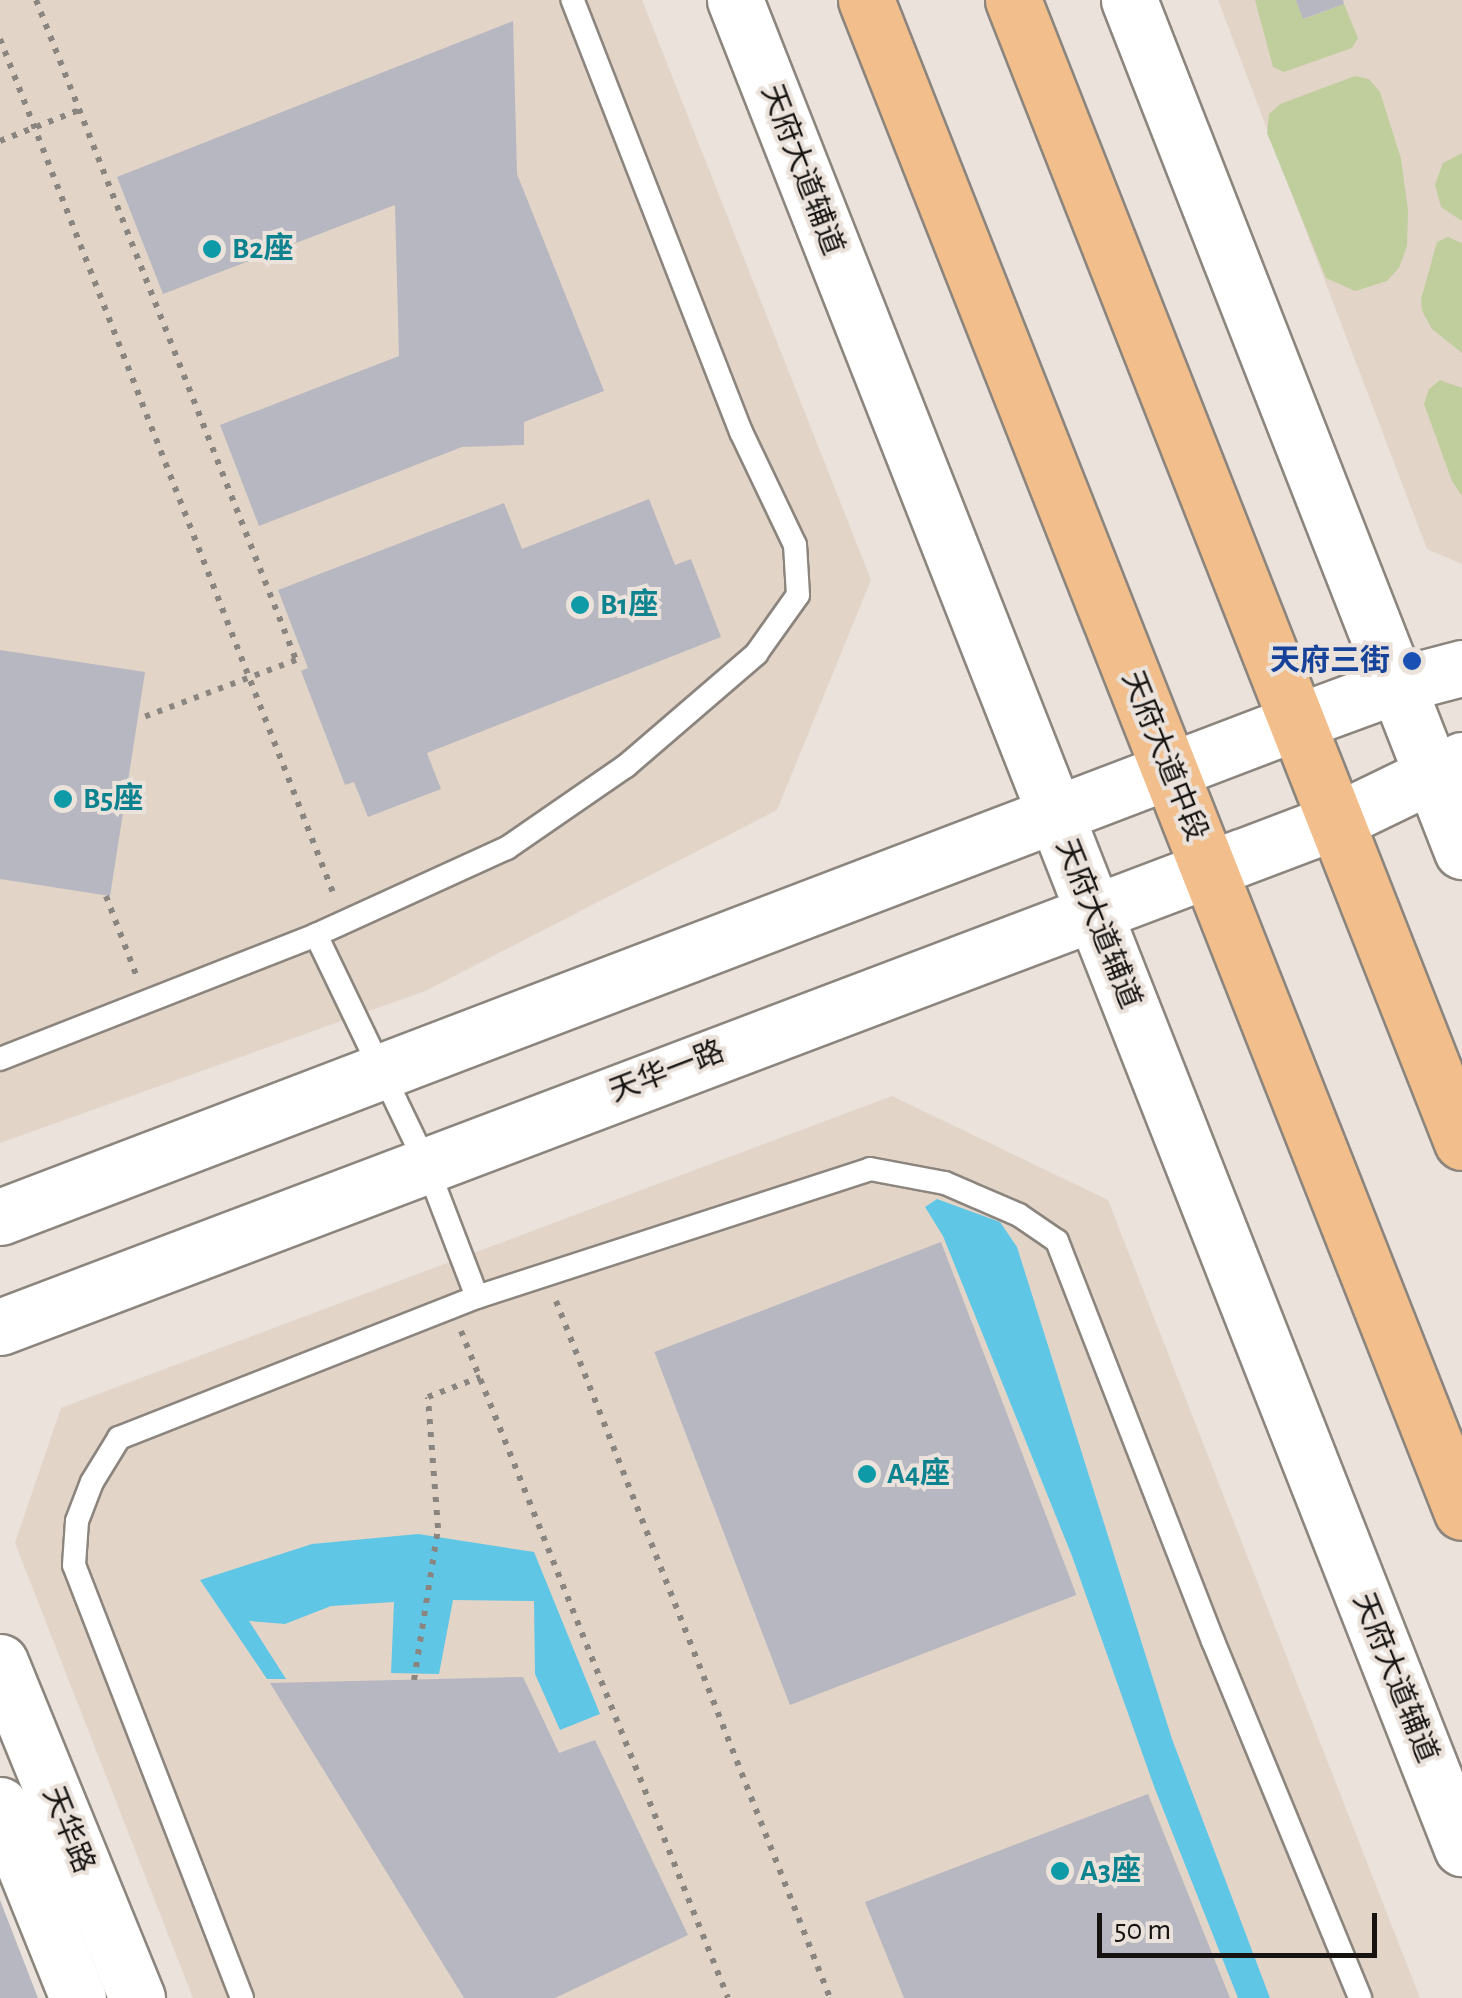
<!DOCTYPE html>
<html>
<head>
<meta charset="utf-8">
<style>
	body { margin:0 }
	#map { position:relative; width:1462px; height:1998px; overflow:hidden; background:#eae2db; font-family:"Alegreya Sans","Noto Sans SC",sans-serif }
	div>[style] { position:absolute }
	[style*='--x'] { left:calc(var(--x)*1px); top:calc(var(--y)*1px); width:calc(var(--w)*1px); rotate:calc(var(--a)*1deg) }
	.built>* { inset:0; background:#e3d4c8 }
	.green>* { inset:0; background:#c0ce9d }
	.water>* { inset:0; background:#60c6e6 }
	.building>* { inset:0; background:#b6b7c0; transform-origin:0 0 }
	.path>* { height:6px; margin-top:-3px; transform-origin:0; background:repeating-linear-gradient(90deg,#8b8580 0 5px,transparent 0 13px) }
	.roads { filter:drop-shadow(2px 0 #8c857e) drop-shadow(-2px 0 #8c857e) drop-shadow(0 2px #8c857e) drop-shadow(0 -2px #8c857e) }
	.lane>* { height:22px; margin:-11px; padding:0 11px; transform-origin:11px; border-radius:11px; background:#fff }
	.secondary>* { height:55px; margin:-27.5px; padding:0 27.5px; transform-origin:27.5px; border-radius:27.5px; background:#fff }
	.primary>* { height:55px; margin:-27.5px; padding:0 27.5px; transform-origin:27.5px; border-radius:27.5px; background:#f2bf8c }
	.path-bridge>* { height:6px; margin-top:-3px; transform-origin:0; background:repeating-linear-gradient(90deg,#8b8580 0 5px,transparent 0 13px) }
	.dots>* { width:28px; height:28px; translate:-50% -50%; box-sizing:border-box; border:5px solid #eae2db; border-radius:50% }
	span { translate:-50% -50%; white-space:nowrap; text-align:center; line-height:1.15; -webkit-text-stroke:8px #eae2db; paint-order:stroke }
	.street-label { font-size:30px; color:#161311 }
	.culture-label { font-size:30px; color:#0d838f; font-weight:700 }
	.left { translate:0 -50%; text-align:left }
	.transit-label { font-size:30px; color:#164399; font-weight:700 }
	.right { translate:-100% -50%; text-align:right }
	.scale { position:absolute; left:1097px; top:1913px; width:280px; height:45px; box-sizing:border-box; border:5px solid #161311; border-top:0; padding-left:12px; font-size:30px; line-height:35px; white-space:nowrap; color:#161311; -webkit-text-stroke:8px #eae2db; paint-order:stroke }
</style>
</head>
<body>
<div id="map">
	<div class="built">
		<i style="clip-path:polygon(0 0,642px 0,871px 580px,777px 810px,425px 991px,0 1143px)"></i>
		<i style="clip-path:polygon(1218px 0,1462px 0,1462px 564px,1427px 549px)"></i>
		<i style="clip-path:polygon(892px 1096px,1108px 1200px,1420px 1998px,193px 1998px,15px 1543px,61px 1408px)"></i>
	</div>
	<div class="green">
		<i style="clip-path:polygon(1255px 0,1296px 0,1304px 19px,1344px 4px,1358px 38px,1352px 48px,1284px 72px,1273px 67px)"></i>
		<i style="clip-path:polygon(1355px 76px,1369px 79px,1380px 92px,1401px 159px,1408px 210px,1407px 246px,1399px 268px,1387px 281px,1355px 291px,1326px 278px,1267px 133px,1269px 114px,1280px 104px)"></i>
		<i style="clip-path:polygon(1462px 153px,1462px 221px,1441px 207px,1435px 185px,1443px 163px)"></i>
		<i style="clip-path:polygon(1448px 237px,1462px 243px,1462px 353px,1432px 329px,1422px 311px,1421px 299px,1437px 242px)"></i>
		<i style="clip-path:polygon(1440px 380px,1462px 388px,1462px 496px,1452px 481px,1424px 404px,1429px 389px)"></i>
	</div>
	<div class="water">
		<i style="clip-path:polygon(937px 1199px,1000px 1222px,1017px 1247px,1172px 1739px,1270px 1998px,1238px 1998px,1155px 1789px,1072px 1556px,943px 1236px,925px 1207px)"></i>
		<i style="clip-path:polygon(418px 1534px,534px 1552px,600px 1714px,560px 1730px,535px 1674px,534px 1601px,453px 1600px,439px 1674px,391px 1673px,394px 1602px,331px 1606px,285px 1624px,249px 1621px,286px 1679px,267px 1679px,200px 1580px,312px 1544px)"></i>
	</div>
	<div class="building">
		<i style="clip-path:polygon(1296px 0,1343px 0,1344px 4px,1303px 19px)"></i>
		<i style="clip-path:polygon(513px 21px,517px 174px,604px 391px,524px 422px,524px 445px,462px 447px,259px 526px,220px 425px,399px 356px,395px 205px,163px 294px,117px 177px)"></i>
		<i style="clip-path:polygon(649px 499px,675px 565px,691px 559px,721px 637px,427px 753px,441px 789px,368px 817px,354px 782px,345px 785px,301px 671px,308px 668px,278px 590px,504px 503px,522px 549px)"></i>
		<i style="clip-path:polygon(0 650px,145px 672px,110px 896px,0 879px)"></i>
		<i style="left:941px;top:1242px;width:378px;height:307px;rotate:69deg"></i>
		<i style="clip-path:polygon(523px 1677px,559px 1753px,595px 1740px,688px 1935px,555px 1998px,464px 1998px,270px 1683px)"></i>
		<i style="clip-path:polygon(1148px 1794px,1230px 1998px,904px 1998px,865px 1902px)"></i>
		<i style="clip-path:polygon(0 1900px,38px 1998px,0 1998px)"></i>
	</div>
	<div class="path">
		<i style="--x:0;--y:39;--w:922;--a:68.69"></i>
		<i style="--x:106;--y:896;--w:87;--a:69.1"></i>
		<i style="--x:556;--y:1301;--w:749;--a:68.54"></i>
		<i style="--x:461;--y:1331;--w:718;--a:68.18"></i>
		<i style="--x:414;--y:1680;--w:154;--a:-81"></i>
		<i style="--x:438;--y:1528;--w:131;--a:-94.4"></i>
		<i style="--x:428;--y:1397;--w:56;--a:-21"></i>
	</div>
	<div class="roads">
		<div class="lane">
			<i style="--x:316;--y:935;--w:254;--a:64.3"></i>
			<i style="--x:426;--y:1164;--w:142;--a:69"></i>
			<i style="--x:0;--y:1059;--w:339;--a:-21.4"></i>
			<i style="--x:316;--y:935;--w:210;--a:-24.5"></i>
			<i style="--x:507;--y:848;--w:145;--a:-34.6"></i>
			<i style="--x:626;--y:766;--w:172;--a:-40.7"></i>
			<i style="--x:756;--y:654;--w:72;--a:-54.6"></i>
			<i style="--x:798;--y:595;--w:50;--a:-93.4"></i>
			<i style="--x:795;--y:545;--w:125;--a:-115.5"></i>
			<i style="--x:741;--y:432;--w:464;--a:-111.3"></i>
			<i style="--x:242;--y:1998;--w:464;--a:-111.2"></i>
			<i style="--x:74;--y:1565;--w:44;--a:-86.1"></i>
			<i style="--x:77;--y:1521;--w:42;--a:-69"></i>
			<i style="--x:92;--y:1482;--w:52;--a:-58.5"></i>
			<i style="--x:119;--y:1438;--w:385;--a:-21.5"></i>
			<i style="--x:477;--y:1297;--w:413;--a:-18"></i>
			<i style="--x:870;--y:1169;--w:76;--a:10.6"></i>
			<i style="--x:945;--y:1183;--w:81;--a:23.4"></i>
			<i style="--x:1019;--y:1215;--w:46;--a:34.4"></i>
			<i style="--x:1057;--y:1241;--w:429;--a:68.7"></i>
			<i style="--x:1213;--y:1641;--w:386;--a:67.6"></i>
		</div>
		<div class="secondary">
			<i style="--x:735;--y:0;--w:1986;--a:68.53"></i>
			<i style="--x:1129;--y:0;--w:914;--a:68.63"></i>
			<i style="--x:0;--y:1217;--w:1388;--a:-20.89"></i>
			<i style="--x:1297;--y:722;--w:107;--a:-20.3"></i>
			<i style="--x:1397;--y:685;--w:67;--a:-14.7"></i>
			<i style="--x:0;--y:1327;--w:1429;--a:-20.74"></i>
			<i style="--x:1336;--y:821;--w:140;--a:-25.8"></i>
			<i style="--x:0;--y:1662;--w:363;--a:67.8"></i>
			<i style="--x:0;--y:1805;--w:208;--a:68"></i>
		</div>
		<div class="primary">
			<i style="--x:866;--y:0;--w:1625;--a:68.49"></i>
			<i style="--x:1013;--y:0;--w:1227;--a:68.54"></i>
		</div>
	</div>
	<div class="path-bridge">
		<i style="--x:36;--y:0;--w:709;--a:68.5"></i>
		<i style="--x:296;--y:660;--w:169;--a:159.5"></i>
		<i style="--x:0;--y:141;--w:85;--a:-21.4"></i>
	</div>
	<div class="dots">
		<i style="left:212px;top:249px;background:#0f9aa8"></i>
		<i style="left:580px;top:605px;background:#0f9aa8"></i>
		<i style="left:1412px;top:661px;background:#1a4fb4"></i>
		<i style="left:63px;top:799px;background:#0f9aa8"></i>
		<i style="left:867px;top:1474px;background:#0f9aa8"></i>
		<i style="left:1060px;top:1871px;background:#0f9aa8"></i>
	</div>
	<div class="street-label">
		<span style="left:802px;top:170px;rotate:69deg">天府大道辅道</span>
		<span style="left:1164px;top:756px;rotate:68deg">天府大道中段</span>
		<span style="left:1098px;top:924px;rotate:68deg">天府大道辅道</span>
		<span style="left:667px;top:1072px;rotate:-21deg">天华一路</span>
		<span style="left:1395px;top:1678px;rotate:68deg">天府大道辅道</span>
		<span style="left:68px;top:1830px;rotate:68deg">天华路</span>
	</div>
	<div class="culture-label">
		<span class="left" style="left:232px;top:249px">B2座</span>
		<span class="left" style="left:600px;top:605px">B1座</span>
		<span class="left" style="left:83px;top:799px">B5座</span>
		<span class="left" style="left:887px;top:1474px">A4座</span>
		<span class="left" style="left:1080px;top:1871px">A3座</span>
	</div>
	<div class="transit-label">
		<span class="right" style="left:1390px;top:661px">天府三街</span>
	</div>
	<div class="scale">50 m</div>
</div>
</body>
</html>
